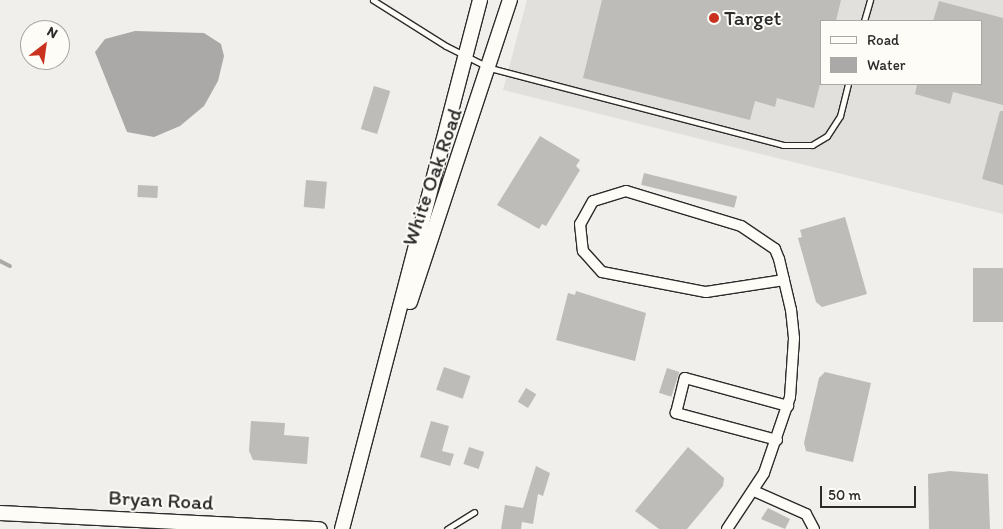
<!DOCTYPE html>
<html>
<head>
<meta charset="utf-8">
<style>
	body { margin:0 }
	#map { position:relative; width:1003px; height:529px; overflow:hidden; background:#f0efeb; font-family:Itim,sans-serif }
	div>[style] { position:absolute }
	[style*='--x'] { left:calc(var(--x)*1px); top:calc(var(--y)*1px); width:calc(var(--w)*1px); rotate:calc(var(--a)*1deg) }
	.built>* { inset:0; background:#e1e0dc }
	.water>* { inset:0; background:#aaa9a7 }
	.stream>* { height:4px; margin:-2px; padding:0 2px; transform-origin:2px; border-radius:2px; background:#aaa9a7 }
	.building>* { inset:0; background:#bdbcb8; transform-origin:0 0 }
	.roads { filter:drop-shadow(1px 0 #2b2b2b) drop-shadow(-1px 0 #2b2b2b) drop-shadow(0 1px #2b2b2b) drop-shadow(0 -1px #2b2b2b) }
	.lane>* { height:5px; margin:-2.5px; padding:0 2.5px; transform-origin:2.5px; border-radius:2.5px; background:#fdfcf7 }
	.street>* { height:10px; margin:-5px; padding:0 5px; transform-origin:5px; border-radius:5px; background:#fdfcf7 }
	.secondary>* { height:14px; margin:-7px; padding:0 7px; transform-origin:7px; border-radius:7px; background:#fdfcf7 }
	.dots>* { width:14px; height:14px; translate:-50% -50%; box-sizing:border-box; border:2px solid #fdfcf7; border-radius:50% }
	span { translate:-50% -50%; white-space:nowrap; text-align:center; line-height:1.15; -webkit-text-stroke:4px #fdfcf7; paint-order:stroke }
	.poi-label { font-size:21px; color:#2b2b2b }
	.left { translate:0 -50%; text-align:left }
	.street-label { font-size:21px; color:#2b2b2b }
	.legend { position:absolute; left:820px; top:20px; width:162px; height:65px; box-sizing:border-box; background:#fdfcf7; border:1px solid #a9a8a5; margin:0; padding:6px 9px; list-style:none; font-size:15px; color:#2b2b2b }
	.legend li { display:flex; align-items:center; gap:10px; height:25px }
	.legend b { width:25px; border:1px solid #a9a8a5 }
	.north { position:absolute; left:20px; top:20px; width:50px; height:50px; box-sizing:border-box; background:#fdfcf7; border:1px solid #a9a8a5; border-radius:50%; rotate:30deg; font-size:14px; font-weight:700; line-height:20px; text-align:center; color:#2b2b2b }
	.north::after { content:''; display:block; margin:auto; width:18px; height:22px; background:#c8321e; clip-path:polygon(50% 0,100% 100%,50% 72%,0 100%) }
	.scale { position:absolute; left:820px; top:486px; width:96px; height:22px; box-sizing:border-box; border:2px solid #2b2b2b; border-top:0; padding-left:6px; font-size:15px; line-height:18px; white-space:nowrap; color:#2b2b2b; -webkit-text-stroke:4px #fdfcf7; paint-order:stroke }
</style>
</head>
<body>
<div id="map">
	<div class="built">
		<i style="clip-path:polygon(evenodd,527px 0,1003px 0,1003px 214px,503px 90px,527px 0,822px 21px,982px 21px,982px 84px,822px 84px,822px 21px)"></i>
	</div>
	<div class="water">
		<i style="clip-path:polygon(135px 31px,204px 33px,221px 44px,224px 56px,218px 81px,204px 106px,180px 126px,154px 137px,127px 132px,95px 52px,105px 39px)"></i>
	</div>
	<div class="stream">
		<i style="--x:0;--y:261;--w:11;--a:27"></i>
	</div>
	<div class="building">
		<i style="clip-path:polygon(602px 0,841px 0,836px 21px,822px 21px,822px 76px,814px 108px,777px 98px,775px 107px,755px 101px,750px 120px,583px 78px)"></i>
		<i style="clip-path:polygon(939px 1px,1003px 18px,1003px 105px,953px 92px,950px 104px,915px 94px,917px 84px,982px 84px,982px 21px,933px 21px)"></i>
		<i style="left:374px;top:86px;width:17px;height:45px;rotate:17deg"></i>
		<i style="clip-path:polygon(1000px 111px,1003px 111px,1003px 185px,982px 179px)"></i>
		<i style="clip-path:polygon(540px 136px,580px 160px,576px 166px,580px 170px,546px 226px,542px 224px,539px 229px,497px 205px)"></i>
		<i style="left:644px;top:173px;width:96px;height:12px;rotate:14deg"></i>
		<i style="left:306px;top:180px;width:21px;height:27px;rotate:5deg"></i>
		<i style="left:138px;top:185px;width:20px;height:12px;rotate:3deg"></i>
		<i style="clip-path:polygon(845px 217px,867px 294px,822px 307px,816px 302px,798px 238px,802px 237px,800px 230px)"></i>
		<i style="left:973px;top:268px;width:30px;height:54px"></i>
		<i style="clip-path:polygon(576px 291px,646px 313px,635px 361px,556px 340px,568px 293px,575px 295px)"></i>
		<i style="left:444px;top:367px;width:28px;height:24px;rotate:19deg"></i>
		<i style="left:667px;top:368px;width:13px;height:26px;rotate:18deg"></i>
		<i style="clip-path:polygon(825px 372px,871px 383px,853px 462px,806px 451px,804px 443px,819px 378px)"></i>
		<i style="left:526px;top:388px;width:12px;height:16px;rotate:31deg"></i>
		<i style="clip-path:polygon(251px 421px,285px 423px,284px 435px,309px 437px,307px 464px,253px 460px,249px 451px)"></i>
		<i style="clip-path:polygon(431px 421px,449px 426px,442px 451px,454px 454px,450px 466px,420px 457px)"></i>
		<i style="left:469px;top:447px;width:16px;height:18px;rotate:18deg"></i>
		<i style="clip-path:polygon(688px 447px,724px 478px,723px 486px,687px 529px,659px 529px,635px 511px)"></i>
		<i style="clip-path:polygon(536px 466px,550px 473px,543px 496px,538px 494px,533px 524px,522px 522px,521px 529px,501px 529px,505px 505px,523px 508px)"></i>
		<i style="clip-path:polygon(950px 471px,988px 474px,990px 529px,929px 529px,928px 474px)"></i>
		<i style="clip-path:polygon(768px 508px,790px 519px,785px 529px,761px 519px)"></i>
	</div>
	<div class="roads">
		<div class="lane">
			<i style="--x:373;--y:0;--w:86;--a:32.2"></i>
			<i style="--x:446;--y:46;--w:49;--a:26.6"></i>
			<i style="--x:490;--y:68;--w:303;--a:14.7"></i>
			<i style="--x:783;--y:145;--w:29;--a:0"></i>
			<i style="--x:812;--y:145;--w:17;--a:-31"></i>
			<i style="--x:827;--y:136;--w:24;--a:-57"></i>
			<i style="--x:840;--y:116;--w:33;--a:-76"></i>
			<i style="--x:864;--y:21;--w:22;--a:-74"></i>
			<i style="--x:447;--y:529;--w:32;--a:-32"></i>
		</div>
		<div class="street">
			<i style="--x:777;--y:440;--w:105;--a:-165"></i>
			<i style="--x:676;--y:413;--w:36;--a:-76"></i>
			<i style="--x:685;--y:378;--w:107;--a:15.2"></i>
			<i style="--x:754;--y:491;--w:57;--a:23.9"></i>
			<i style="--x:806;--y:514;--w:17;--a:62"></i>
			<i style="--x:727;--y:529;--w:67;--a:-56.5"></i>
			<i style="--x:764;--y:473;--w:80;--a:-71.1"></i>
			<i style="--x:790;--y:397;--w:59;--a:-86.1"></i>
			<i style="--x:794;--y:338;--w:28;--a:-96"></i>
			<i style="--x:791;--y:310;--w:52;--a:-103.2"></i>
			<i style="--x:779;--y:259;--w:11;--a:-112"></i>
			<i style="--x:775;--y:249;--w:41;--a:-145.9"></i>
			<i style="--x:741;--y:226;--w:120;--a:-163.1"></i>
			<i style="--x:626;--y:191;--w:34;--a:163"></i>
			<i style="--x:593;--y:201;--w:26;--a:119"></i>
			<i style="--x:580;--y:224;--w:27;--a:84"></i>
			<i style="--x:583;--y:251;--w:28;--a:48"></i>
			<i style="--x:602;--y:272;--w:106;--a:10.9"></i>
			<i style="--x:706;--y:292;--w:79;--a:-8.7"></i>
		</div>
		<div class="secondary">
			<i style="--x:410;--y:302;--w:318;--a:-71.7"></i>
			<i style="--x:0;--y:513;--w:320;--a:2.9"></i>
			<i style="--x:342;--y:529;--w:547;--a:-75.38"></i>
		</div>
	</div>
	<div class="dots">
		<i style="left:714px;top:18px;background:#c8321e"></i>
	</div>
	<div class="poi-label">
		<span class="left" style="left:724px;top:18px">Target</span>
	</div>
	<div class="street-label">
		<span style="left:432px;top:177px;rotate:-71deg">White Oak Road</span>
		<span style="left:161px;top:500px;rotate:3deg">Bryan Road</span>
	</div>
	<ul class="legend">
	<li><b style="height:6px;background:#fdfcf7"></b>Road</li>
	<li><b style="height:14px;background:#aaa9a7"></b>Water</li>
	</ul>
	<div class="north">N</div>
	<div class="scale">50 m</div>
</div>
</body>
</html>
